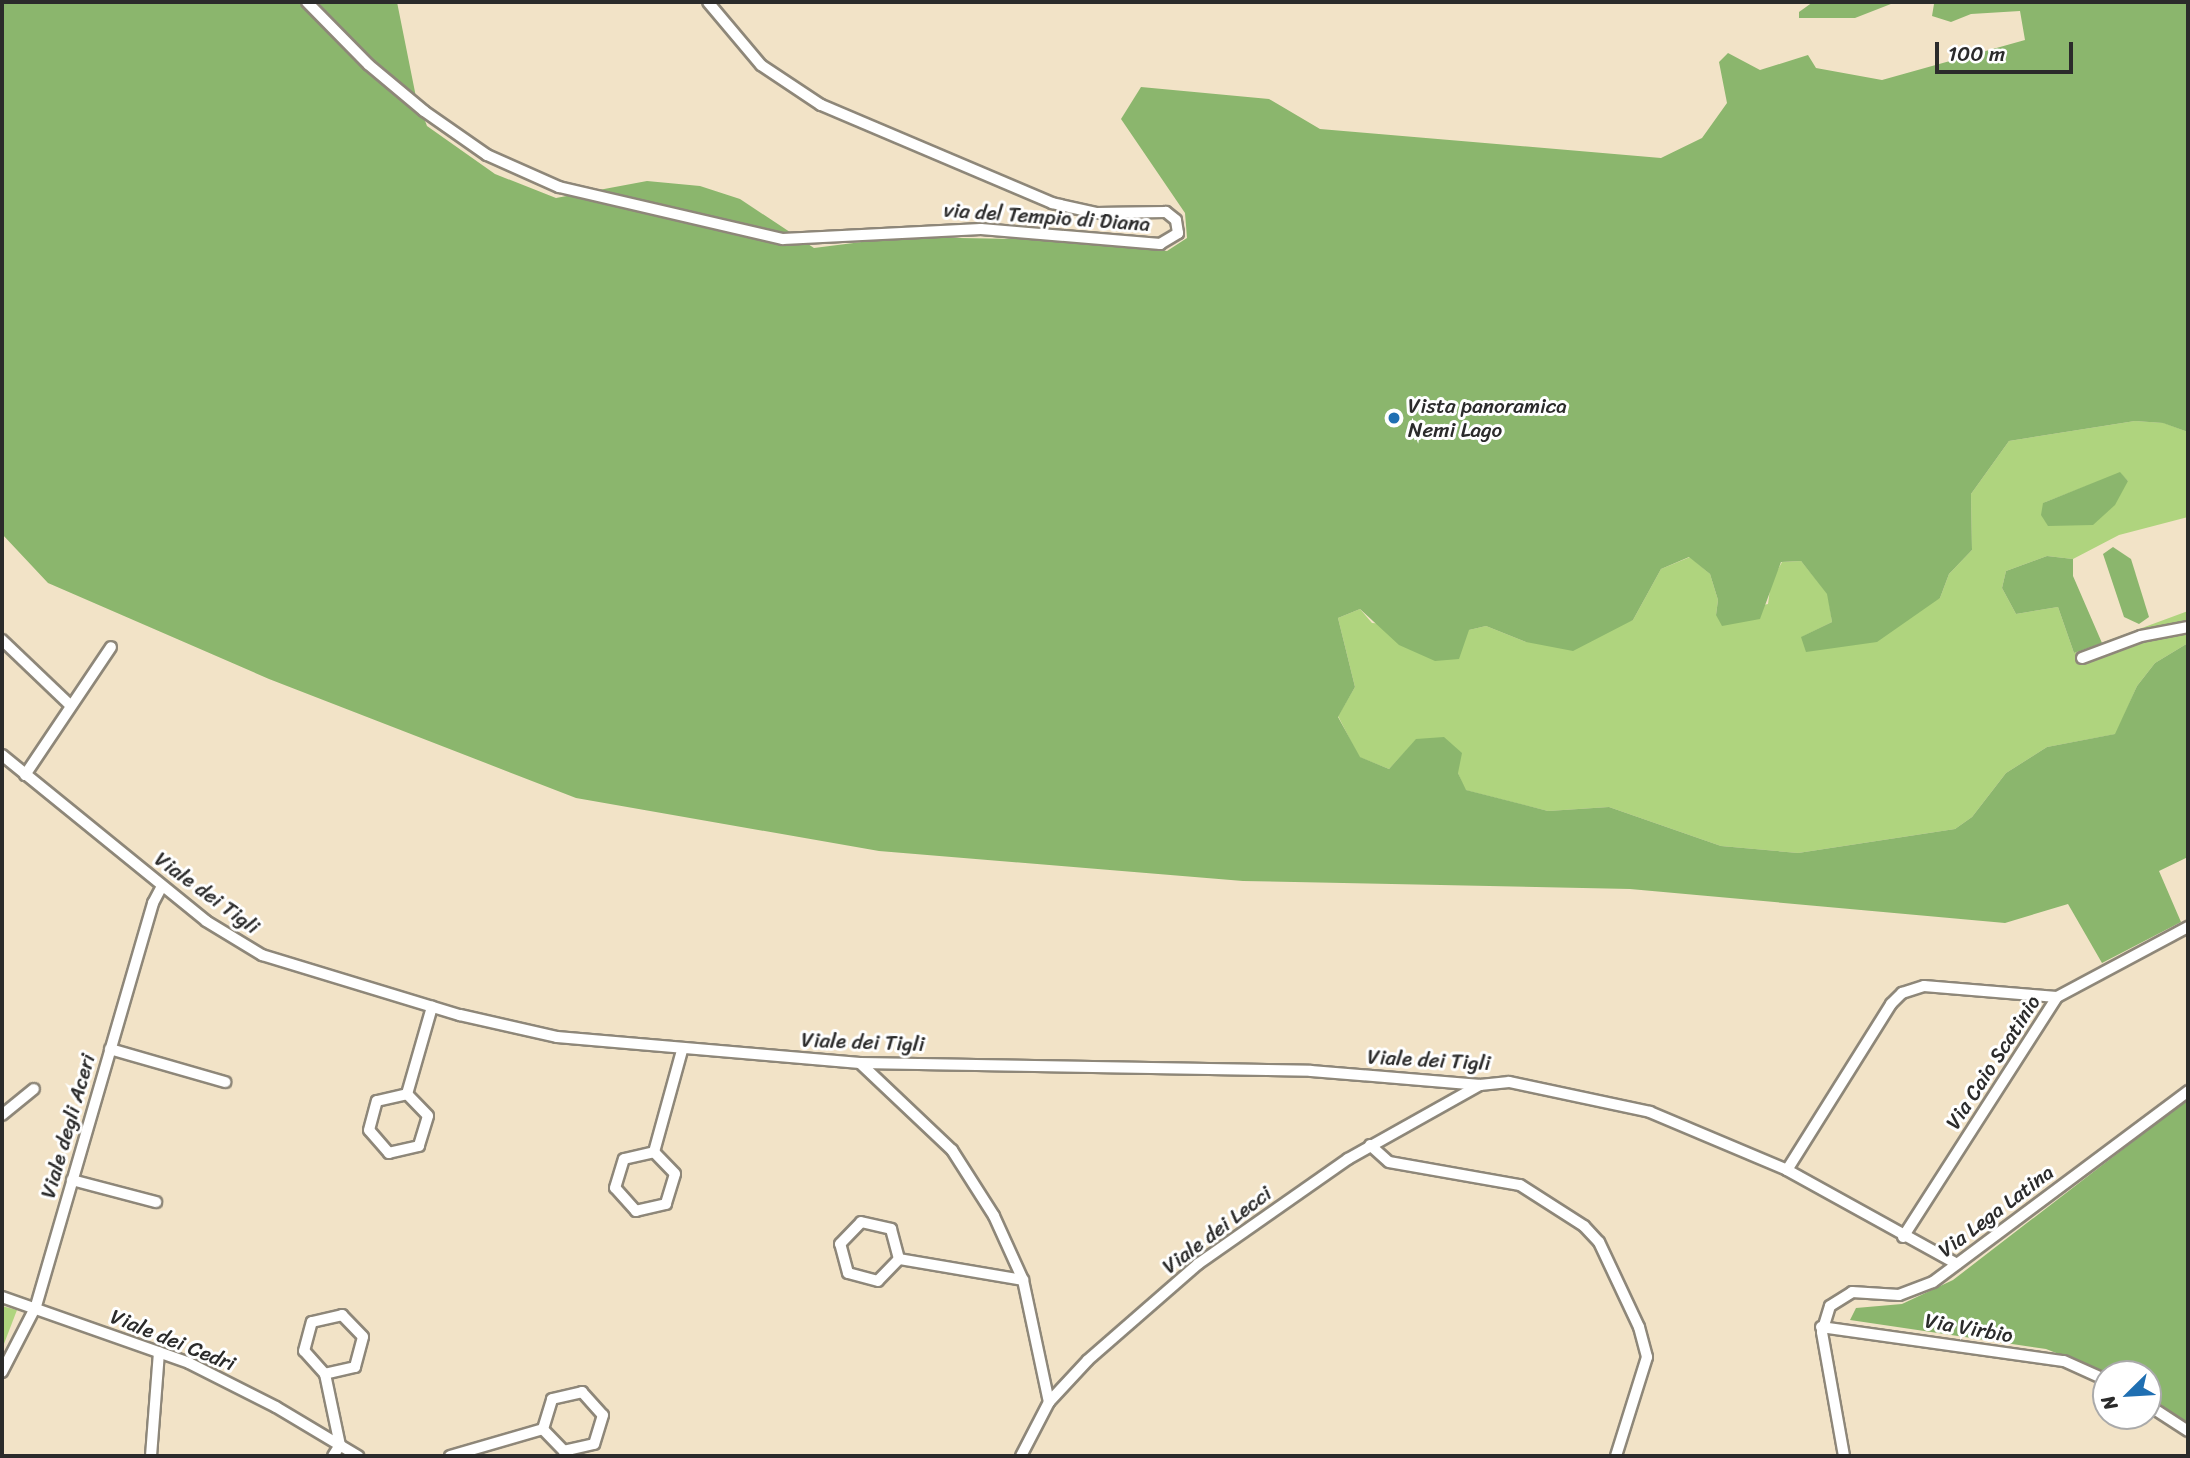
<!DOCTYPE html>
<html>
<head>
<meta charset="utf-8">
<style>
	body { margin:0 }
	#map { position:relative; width:2190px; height:1458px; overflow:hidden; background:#f2e3c7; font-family:Sriracha,sans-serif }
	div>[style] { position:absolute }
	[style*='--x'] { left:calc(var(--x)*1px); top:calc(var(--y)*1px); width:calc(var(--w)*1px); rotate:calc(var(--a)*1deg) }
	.green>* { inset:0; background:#afd47e }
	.forest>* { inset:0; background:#8bb66d }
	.roads { filter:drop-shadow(2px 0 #8e8779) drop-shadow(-2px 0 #8e8779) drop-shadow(0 2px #8e8779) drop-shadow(0 -2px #8e8779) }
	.minor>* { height:10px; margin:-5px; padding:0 5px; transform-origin:5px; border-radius:5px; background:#fff }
	.dots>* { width:19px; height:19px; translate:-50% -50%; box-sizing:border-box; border:4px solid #fff; border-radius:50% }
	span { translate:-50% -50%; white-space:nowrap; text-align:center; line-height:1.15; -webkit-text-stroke:6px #fff; paint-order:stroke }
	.street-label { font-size:21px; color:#2b2b2b }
	.poi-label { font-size:21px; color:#2b2b2b }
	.left { translate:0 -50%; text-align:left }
	.frame { position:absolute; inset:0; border:4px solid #2b2b2b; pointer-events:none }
	.north { position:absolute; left:2092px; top:1360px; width:70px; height:70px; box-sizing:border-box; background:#fff; border:2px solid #aaa; border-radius:50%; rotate:246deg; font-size:19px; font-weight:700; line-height:28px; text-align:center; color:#2b2b2b }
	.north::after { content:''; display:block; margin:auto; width:24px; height:32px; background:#1f6fb2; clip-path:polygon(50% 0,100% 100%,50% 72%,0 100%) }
	.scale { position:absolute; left:1935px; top:42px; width:138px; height:32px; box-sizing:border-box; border:4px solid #2b2b2b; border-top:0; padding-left:9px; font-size:21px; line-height:24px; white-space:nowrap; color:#2b2b2b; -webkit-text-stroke:5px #fff; paint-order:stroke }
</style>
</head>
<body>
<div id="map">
	<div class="green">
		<i style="clip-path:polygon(evenodd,2135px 421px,2164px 423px,2188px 432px,2188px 517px,2119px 535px,2073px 559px,2047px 556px,2006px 571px,2002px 588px,2016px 614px,2058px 607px,2074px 653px,2188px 611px,2188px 643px,2155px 663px,2137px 686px,2116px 734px,2047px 747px,2006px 773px,1972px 817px,1955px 829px,1798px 853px,1721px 846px,1609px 807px,1548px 811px,1465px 790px,1458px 773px,1416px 740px,1389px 769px,1359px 757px,1338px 716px,1355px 687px,1338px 618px,1360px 609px,1372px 623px,1469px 630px,1486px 626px,1526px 642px,1633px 620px,1661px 569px,1690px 557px,1710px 574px,1718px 600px,1716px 615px,1768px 604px,1771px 582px,1782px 562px,1801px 561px,1828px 594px,1832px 622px,1802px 637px,1940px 598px,1949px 574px,1972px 550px,1971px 494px,2009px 441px,2135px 421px,2120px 473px,2128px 481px,2043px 503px,2120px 473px)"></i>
		<i style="clip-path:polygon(2px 1306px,17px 1310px,2px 1349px)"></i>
	</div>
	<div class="forest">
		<i style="clip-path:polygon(2px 2px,397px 2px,416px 97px,427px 126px,495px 174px,556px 198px,647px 181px,700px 186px,740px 199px,814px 248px,901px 237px,1077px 240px,1167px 251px,1187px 238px,1185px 213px,1121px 119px,1141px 87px,1269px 99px,1320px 129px,1661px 158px,1702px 138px,1727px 103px,1719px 62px,1728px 53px,1760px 70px,1808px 55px,1816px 68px,1882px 80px,2025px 40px,2020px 11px,1971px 14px,1951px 22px,1932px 16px,1934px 4px,1941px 2px,2188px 2px,2188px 432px,2163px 423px,2135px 421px,2009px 441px,1971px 494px,1972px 550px,1949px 574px,1940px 598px,1877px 642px,1806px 652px,1801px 637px,1832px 622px,1827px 594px,1801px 561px,1781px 562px,1760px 619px,1722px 626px,1716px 615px,1718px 600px,1710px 574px,1689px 557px,1661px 569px,1633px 620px,1573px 651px,1526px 642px,1486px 626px,1469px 630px,1459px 659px,1435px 661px,1399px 645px,1360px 609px,1338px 618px,1355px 687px,1338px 717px,1360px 757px,1389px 769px,1416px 739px,1444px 737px,1462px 753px,1458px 773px,1466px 790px,1548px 811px,1609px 807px,1721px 846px,1798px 853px,1955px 829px,1972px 817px,2006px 773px,2047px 747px,2115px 734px,2137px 686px,2155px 663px,2188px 643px,2188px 857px,2159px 871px,2181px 922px,2102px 963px,2068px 904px,2005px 923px,1630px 889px,1243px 881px,879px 851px,576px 798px,269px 679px,48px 583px,2px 534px)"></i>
		<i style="clip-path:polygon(1813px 2px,1896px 2px,1855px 18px,1799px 18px,1799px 12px)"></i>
		<i style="clip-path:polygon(2120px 472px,2128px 481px,2115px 505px,2093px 525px,2048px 526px,2041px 515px,2043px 503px)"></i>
		<i style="clip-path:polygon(2113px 547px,2131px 559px,2149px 617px,2139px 624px,2124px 617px,2103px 554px)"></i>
		<i style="clip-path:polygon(2047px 556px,2073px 559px,2073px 576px,2102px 643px,2074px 653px,2058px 607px,2016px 614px,2002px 588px,2006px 571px)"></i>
		<i style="clip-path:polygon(2188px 1099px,2188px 1426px,2148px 1394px,2148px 1374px,2110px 1374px,2046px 1349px,1850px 1320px,1856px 1308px,1902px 1304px,1953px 1280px)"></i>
	</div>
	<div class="roads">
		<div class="minor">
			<i style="--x:307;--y:2;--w:88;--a:45.5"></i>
			<i style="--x:369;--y:65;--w:72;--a:39.9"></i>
			<i style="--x:424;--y:111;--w:77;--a:34.9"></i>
			<i style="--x:487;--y:155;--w:79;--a:24"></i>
			<i style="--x:559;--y:187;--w:230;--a:13.1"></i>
			<i style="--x:783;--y:239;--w:198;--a:-2.9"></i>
			<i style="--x:981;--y:229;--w:180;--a:4.8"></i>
			<i style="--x:1160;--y:244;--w:21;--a:-31"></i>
			<i style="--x:1178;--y:233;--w:13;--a:-99"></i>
			<i style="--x:1176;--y:220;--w:13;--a:-141"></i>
			<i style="--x:1166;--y:212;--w:70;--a:179.2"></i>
			<i style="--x:1096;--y:213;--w:45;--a:-167.2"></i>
			<i style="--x:1052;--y:203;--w:251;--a:-157"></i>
			<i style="--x:821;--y:105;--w:72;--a:-146.3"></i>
			<i style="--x:761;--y:65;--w:82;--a:-130.1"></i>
			<i style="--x:2;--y:640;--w:94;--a:43.7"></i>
			<i style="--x:2082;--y:658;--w:63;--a:-20.4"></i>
			<i style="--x:2141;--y:636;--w:48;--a:-10.8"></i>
			<i style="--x:2;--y:755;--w:263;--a:39.1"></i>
			<i style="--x:206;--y:921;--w:66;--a:31.3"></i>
			<i style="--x:262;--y:955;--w:207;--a:16.9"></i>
			<i style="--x:460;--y:1015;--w:99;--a:12.8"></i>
			<i style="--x:557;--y:1037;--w:304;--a:4.9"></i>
			<i style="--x:860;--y:1063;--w:451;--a:1"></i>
			<i style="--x:1311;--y:1071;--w:170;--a:4.7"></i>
			<i style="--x:1480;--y:1085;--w:29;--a:-6"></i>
			<i style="--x:1509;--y:1082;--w:144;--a:12"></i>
			<i style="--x:1650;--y:1112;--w:149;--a:22.9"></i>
			<i style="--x:1787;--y:1170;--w:194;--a:28.9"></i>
			<i style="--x:25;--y:775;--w:154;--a:-56.1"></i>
			<i style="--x:110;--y:1049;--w:120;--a:16"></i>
			<i style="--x:860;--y:1063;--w:127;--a:43.4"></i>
			<i style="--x:952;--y:1150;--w:78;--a:57.5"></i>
			<i style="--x:994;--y:1216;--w:70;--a:65.6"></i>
			<i style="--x:1023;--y:1280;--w:125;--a:78"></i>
			<i style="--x:407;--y:1094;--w:30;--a:46"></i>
			<i style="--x:428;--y:1116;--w:31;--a:107"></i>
			<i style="--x:419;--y:1146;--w:31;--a:167"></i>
			<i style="--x:389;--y:1153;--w:30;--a:-131"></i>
			<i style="--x:369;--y:1130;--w:30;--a:-75"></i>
			<i style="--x:377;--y:1101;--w:31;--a:-13"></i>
			<i style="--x:407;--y:1094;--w:91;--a:-74"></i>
			<i style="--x:2;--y:1115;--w:41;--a:-39.1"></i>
			<i style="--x:1370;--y:1145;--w:25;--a:42"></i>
			<i style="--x:1389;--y:1162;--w:133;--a:10"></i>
			<i style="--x:1520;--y:1185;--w:76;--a:32.6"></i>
			<i style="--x:1584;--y:1226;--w:22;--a:47"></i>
			<i style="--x:1599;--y:1242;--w:94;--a:64.8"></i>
			<i style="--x:1639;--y:1327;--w:31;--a:75"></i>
			<i style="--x:1647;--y:1357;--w:104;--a:107.4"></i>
			<i style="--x:654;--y:1152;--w:30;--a:46"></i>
			<i style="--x:675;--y:1174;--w:31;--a:107"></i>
			<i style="--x:666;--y:1204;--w:31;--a:167"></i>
			<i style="--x:636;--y:1211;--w:31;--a:-132"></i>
			<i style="--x:615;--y:1188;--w:30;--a:-73"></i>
			<i style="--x:624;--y:1159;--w:31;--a:-13"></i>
			<i style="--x:654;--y:1152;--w:106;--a:-74.6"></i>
			<i style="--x:1787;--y:1170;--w:196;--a:-57.9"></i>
			<i style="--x:1891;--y:1004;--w:16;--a:-45"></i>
			<i style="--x:1902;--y:993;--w:23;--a:-18"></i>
			<i style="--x:1924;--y:986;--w:133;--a:4.7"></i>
			<i style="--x:72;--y:1180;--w:87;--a:14.7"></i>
			<i style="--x:861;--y:1222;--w:31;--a:13"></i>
			<i style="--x:891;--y:1229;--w:31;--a:75"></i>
			<i style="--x:899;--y:1259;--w:30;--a:134"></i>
			<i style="--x:878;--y:1281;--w:31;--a:-165"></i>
			<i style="--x:848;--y:1273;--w:30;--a:-105"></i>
			<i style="--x:840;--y:1244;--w:30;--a:-46"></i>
			<i style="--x:1903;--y:1237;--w:285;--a:-57.3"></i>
			<i style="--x:2057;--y:997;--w:149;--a:-28.1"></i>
			<i style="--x:899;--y:1259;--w:126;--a:9.6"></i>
			<i style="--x:2;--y:1297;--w:198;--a:19.4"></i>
			<i style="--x:189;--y:1363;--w:97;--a:26.8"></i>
			<i style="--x:276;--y:1407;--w:96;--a:30.9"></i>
			<i style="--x:342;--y:1315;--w:30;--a:46"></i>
			<i style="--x:363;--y:1337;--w:31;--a:105"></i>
			<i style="--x:355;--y:1367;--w:31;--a:167"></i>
			<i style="--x:325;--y:1374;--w:31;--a:-132"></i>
			<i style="--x:304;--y:1351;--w:30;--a:-75"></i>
			<i style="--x:312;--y:1322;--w:31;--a:-13"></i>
			<i style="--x:1821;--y:1327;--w:245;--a:8"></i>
			<i style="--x:2064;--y:1361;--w:46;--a:24.3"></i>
			<i style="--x:2;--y:1372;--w:74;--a:-62.7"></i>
			<i style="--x:36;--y:1306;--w:420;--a:-73.8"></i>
			<i style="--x:153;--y:903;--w:19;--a:-62"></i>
			<i style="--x:325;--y:1374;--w:73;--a:78.1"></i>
			<i style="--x:340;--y:1445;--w:13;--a:122"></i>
			<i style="--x:582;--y:1392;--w:31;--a:48"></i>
			<i style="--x:603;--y:1415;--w:30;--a:107"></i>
			<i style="--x:594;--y:1444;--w:31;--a:167"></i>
			<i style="--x:564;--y:1451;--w:30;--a:-134"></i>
			<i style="--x:543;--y:1429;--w:31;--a:-73"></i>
			<i style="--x:552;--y:1399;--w:31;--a:-13"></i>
			<i style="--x:2148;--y:1405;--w:48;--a:33"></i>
			<i style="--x:151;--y:1456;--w:104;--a:-85.6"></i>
			<i style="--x:450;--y:1456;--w:97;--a:-16.2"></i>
			<i style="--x:1021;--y:1456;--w:61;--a:-62.6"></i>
			<i style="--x:1049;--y:1402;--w:57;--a:-47.1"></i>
			<i style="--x:1088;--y:1360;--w:146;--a:-41.1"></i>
			<i style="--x:1198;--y:1264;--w:183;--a:-35"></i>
			<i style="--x:1348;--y:1159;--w:151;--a:-29.3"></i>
			<i style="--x:1844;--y:1456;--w:126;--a:-100.1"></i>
			<i style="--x:1822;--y:1332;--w:27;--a:-73"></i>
			<i style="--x:1830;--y:1306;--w:26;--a:-32"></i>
			<i style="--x:1852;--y:1292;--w:47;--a:3.7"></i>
			<i style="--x:1899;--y:1295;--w:36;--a:-21"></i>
			<i style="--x:1933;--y:1282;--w:319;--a:-36.8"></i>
		</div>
	</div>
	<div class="dots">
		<i style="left:1394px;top:418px;background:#1f6fb2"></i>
	</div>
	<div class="street-label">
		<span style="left:1047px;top:217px;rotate:4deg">via del Tempio di Diana</span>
		<span style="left:207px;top:893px;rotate:36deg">Viale dei Tigli</span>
		<span style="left:863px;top:1042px;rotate:2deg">Viale dei Tigli</span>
		<span style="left:1429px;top:1060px;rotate:3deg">Viale dei Tigli</span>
		<span style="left:1993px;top:1062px;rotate:-57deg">Via Caio Scatinio</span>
		<span style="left:68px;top:1126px;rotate:-74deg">Viale degli Aceri</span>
		<span style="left:1996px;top:1211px;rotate:-37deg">Via Lega Latina</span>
		<span style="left:1217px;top:1230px;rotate:-37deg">Viale dei Lecci</span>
		<span style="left:1969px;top:1328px;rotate:10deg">Via Virbio</span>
		<span style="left:173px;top:1340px;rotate:22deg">Viale dei Cedri</span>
	</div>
	<div class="poi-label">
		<span class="left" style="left:1408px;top:418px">Vista panoramica<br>Nemi Lago</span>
	</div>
	<div class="frame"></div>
	<div class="north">N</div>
	<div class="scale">100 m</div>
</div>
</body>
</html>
